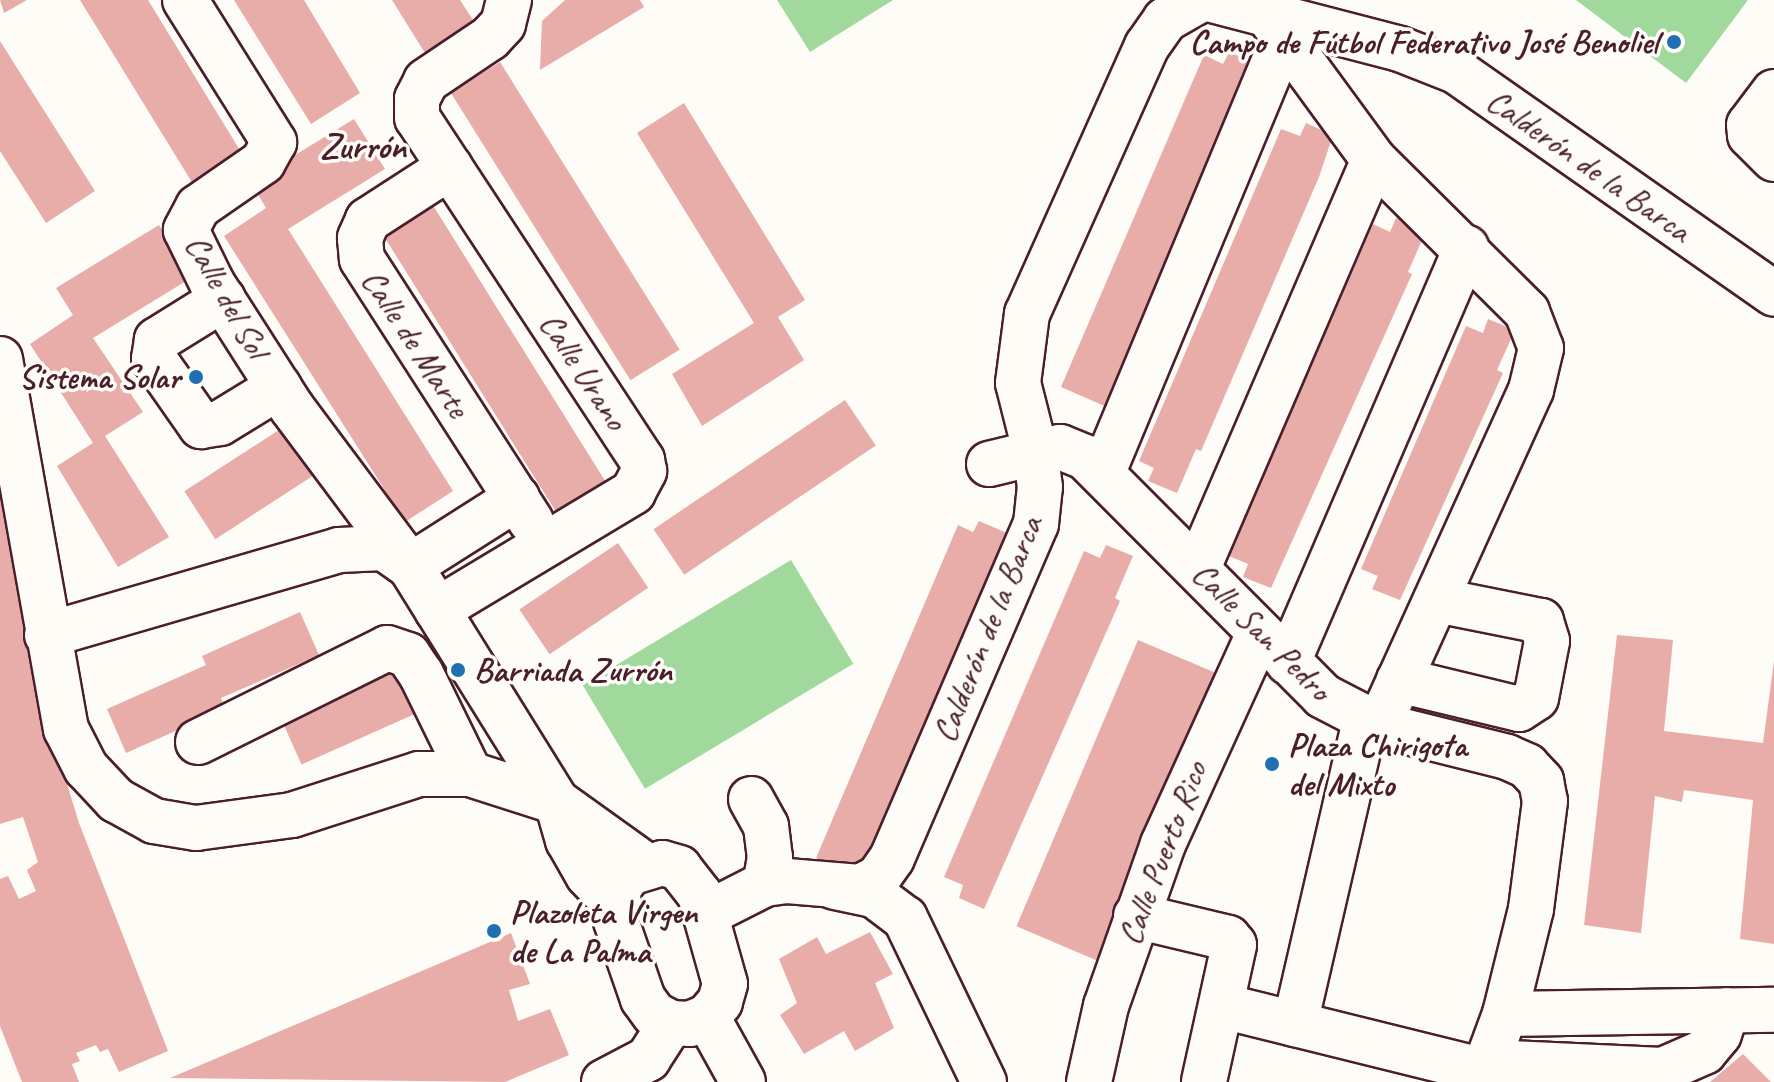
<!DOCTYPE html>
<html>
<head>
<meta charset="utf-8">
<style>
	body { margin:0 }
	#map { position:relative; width:1774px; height:1082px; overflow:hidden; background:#fdfcf7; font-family:Caveat,sans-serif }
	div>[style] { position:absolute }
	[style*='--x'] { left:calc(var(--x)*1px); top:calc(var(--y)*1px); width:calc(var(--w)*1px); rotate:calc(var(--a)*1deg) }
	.green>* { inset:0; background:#a1d99d; transform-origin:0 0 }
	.building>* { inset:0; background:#e8aca9; transform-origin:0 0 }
	.roads { filter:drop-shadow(2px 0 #4a1f2b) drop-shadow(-2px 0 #4a1f2b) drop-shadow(0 2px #4a1f2b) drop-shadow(0 -2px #4a1f2b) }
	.minor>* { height:44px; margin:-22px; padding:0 22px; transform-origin:22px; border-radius:22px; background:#fdfcf7 }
	.dots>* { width:22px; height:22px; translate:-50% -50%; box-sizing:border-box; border:4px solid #fdfcf7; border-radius:50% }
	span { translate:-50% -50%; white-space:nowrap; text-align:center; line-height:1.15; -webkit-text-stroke:7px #fdfcf7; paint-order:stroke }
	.poi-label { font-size:34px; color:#4a1f2b; font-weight:700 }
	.right { translate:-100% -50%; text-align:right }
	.left { translate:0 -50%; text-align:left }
	.street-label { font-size:34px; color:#4a1f2b }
	.neighbourhood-label { font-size:36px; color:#4a1f2b; font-weight:700 }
</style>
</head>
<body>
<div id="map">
	<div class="green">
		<i style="clip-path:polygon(777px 0,893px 0,810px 52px)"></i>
		<i style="clip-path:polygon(1576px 0,1748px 0,1686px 83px)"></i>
		<i style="left:791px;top:560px;width:121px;height:243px;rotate:59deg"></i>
	</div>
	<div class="building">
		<i style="clip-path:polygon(0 0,27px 0,4px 13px)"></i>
		<i style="clip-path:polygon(80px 0,148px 0,241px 152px,193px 184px)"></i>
		<i style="clip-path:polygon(234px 0,304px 0,360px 93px,311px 124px)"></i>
		<i style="clip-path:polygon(392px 0,460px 0,473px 20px,425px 53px)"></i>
		<i style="clip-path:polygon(565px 0,640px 0,644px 7px,540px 70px,542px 21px)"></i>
		<i style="clip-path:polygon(0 41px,95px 191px,46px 223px,0 151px)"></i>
		<i style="clip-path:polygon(1229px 52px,1257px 64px,1109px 408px,1061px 387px,1204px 55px,1223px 64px)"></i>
		<i style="left:500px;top:62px;width:339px;height:58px;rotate:58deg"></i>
		<i style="clip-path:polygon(684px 103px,805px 300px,778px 317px,804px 360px,702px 426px,672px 374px,754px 323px,637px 133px)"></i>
		<i style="clip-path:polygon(354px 119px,385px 169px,288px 229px,453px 491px,405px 522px,224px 236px,266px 208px,251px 182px)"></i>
		<i style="clip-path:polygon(1306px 123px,1333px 135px,1319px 177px,1201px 451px,1196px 449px,1177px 493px,1148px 481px,1154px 468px,1139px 461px,1281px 129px,1300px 136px)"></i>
		<i style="left:429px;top:199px;width:339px;height:58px;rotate:58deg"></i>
		<i style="clip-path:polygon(1396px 218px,1426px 231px,1408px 272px,1412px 274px,1271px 588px,1243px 577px,1248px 564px,1229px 556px,1373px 224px,1390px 232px)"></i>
		<i style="clip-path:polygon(159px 225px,191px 278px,93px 338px,143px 412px,105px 436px,169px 537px,118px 567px,57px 466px,93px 443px,30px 344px,73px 315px,56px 288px)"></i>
		<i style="clip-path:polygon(1488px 319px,1515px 330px,1497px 370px,1503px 373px,1400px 600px,1372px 589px,1378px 576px,1361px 569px,1466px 326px,1483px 333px)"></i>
		<i style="left:845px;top:400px;width:55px;height:231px;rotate:56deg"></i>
		<i style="left:285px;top:426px;width:57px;height:120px;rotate:57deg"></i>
		<i style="clip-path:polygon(0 472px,46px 715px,79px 823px,168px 1051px,119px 1072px,108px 1049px,100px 1052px,96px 1045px,76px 1053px,80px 1061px,72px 1064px,79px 1082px,22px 1082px,0 1026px,0 879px,8px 876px,19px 899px,36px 891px,27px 870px,38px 862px,23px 817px,0 824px)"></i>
		<i style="clip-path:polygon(979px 521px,1007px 533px,989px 574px,995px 577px,861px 877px,816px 858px,958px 525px,973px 532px)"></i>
		<i style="left:618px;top:543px;width:54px;height:119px;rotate:56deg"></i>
		<i style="clip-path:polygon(1106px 545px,1133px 556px,1115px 598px,1120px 601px,984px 909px,959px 898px,963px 885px,944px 877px,1084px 551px,1100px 558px)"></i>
		<i style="clip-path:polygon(300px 612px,319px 655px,221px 698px,225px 709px,126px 753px,107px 709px,206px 665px,202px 656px)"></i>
		<i style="clip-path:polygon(1617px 635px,1673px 640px,1664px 731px,1763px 743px,1774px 661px,1774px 944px,1740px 939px,1753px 800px,1684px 790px,1682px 802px,1655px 796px,1641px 933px,1584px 925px)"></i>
		<i style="left:1138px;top:640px;width:95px;height:311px;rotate:23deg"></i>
		<i style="left:398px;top:669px;width:48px;height:127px;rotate:66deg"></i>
		<i style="clip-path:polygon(870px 932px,893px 974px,875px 983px,894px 1028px,855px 1051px,844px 1031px,804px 1054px,780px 1015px,797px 1003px,779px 959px,817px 937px,826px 954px)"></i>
		<i style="clip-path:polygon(511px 933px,530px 984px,509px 990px,518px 1021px,550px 1009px,569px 1055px,505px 1082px,170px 1078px)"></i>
		<i style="clip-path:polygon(1743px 1054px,1771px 1082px,1710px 1082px)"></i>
	</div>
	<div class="roads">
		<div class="minor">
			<i style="--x:185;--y:0;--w:168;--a:57.9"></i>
			<i style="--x:274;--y:142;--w:23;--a:119"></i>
			<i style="--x:263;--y:162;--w:79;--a:145.3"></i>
			<i style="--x:198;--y:207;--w:26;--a:118"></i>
			<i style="--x:186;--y:230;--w:59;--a:63.9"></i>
			<i style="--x:212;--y:283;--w:148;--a:57.4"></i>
			<i style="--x:292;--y:408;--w:197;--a:53.2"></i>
			<i style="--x:410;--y:566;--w:127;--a:-32.4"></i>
			<i style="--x:1212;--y:0;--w:194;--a:14.6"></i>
			<i style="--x:1400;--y:49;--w:60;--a:21.4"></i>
			<i style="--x:1456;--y:71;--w:388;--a:35"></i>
			<i style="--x:1267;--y:14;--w:181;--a:53.8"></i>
			<i style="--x:1374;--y:160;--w:216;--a:44.8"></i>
			<i style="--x:1527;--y:312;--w:39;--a:69"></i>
			<i style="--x:1541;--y:348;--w:43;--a:103.4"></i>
			<i style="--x:1531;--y:390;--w:368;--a:114.4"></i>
			<i style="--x:1774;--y:92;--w:41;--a:127.1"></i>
			<i style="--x:1749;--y:125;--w:10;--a:84"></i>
			<i style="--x:1750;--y:135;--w:34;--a:45"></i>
			<i style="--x:450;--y:167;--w:98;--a:147.1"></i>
			<i style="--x:368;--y:220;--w:20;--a:114"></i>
			<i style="--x:360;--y:238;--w:21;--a:85"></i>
			<i style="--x:362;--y:259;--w:312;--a:57.2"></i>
			<i style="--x:223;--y:299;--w:78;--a:148.2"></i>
			<i style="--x:157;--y:340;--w:19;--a:99"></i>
			<i style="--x:154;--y:359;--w:82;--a:55"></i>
			<i style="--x:201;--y:426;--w:19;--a:-9"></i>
			<i style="--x:220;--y:423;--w:69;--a:-31.4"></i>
			<i style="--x:0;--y:359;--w:376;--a:79.9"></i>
			<i style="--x:66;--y:729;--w:44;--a:62.9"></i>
			<i style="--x:86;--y:768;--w:44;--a:46.8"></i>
			<i style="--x:116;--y:800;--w:43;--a:28.9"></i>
			<i style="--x:154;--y:821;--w:43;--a:9.5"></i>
			<i style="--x:196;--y:828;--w:97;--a:-7.7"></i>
			<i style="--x:292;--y:815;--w:133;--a:-17.9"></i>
			<i style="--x:419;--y:774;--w:51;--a:0"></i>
			<i style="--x:470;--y:774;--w:91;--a:17.8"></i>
			<i style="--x:557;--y:802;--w:108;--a:35.6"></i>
			<i style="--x:989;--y:464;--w:73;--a:-13.5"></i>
			<i style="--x:1060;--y:447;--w:27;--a:22"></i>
			<i style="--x:1085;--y:457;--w:337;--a:45.1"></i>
			<i style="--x:1323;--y:696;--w:63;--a:27.4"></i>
			<i style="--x:1379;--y:725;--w:132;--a:14"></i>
			<i style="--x:1507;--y:757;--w:22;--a:24"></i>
			<i style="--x:1527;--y:766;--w:21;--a:47"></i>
			<i style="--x:1541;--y:781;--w:20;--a:79"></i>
			<i style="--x:1545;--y:801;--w:109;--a:97.4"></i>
			<i style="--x:1531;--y:909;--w:108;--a:103.9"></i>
			<i style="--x:1505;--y:1014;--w:72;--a:110.2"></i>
			<i style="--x:1103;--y:472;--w:467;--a:-67.4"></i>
			<i style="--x:1198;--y:568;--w:444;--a:-66.7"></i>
			<i style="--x:437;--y:610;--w:229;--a:-31"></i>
			<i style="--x:633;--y:492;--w:24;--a:-62"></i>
			<i style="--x:644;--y:471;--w:11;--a:-100"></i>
			<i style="--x:642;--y:460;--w:409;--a:-123.3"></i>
			<i style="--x:417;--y:118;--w:19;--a:-90"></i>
			<i style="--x:417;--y:99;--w:20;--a:-63"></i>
			<i style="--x:426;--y:81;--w:77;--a:-33.9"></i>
			<i style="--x:490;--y:38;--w:19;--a:-47"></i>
			<i style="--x:503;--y:24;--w:25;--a:-76"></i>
			<i style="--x:47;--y:635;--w:304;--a:-16.2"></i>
			<i style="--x:339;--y:550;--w:45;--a:-2.5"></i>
			<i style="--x:384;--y:548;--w:32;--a:35"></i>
			<i style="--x:410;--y:566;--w:278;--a:58.1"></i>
			<i style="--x:557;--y:802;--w:40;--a:74"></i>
			<i style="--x:568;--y:840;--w:40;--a:60.3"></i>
			<i style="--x:588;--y:875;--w:38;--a:47"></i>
			<i style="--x:1288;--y:662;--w:451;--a:-66.7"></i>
			<i style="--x:1399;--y:680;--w:123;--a:13.6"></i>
			<i style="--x:1519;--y:709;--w:20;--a:-33"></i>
			<i style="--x:1536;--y:698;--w:58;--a:-79.1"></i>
			<i style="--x:1547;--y:641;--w:21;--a:-107"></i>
			<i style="--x:1541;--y:621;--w:107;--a:-168.7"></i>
			<i style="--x:198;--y:742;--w:211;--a:-26.4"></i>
			<i style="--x:387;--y:648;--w:22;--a:18"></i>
			<i style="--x:408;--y:655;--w:23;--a:56"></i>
			<i style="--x:421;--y:674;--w:111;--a:63.9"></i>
			<i style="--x:751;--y:799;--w:31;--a:61"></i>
			<i style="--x:766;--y:826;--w:31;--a:83"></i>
			<i style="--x:770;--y:857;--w:27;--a:100"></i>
			<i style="--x:662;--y:863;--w:18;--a:16"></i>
			<i style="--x:679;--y:868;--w:34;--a:52"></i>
			<i style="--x:700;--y:895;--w:92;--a:74.3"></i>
			<i style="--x:725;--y:984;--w:19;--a:106"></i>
			<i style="--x:720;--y:1002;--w:20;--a:131"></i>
			<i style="--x:707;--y:1017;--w:18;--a:158"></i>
			<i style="--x:690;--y:1024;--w:19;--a:-177"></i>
			<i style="--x:671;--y:1023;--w:19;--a:-152"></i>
			<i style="--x:654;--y:1014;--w:19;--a:-126"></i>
			<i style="--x:643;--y:999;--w:83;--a:-109.1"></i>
			<i style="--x:616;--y:921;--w:34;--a:-85"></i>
			<i style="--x:619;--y:887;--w:18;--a:-52"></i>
			<i style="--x:630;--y:873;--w:34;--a:-17"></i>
			<i style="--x:835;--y:887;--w:40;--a:12"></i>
			<i style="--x:874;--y:895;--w:39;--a:37"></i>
			<i style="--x:905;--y:918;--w:182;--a:64.3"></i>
			<i style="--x:706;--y:914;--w:66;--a:-27"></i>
			<i style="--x:765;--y:884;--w:22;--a:-8"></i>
			<i style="--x:787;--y:881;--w:73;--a:4.7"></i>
			<i style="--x:860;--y:887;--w:20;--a:-27"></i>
			<i style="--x:878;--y:878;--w:24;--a:-55"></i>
			<i style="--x:892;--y:858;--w:364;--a:-66.7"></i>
			<i style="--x:1036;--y:524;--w:37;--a:-84"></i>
			<i style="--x:1040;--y:487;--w:37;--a:-98"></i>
			<i style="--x:1035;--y:450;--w:69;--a:-104.2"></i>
			<i style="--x:1018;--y:383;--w:70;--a:-82.6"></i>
			<i style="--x:1027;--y:314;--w:294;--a:-65.9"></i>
			<i style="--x:1147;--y:46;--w:32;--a:-55"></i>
			<i style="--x:1165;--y:20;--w:40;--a:-29.7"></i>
			<i style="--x:1136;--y:916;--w:95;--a:13.4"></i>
			<i style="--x:1228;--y:938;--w:9;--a:49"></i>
			<i style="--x:1234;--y:945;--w:140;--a:102.4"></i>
			<i style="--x:1222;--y:1006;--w:270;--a:13.9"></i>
			<i style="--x:1505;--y:1014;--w:269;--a:-0.9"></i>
			<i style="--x:707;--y:1017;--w:74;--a:61"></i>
			<i style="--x:1295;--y:1024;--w:312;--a:-77"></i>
			<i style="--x:1488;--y:1062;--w:175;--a:2.6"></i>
			<i style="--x:1663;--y:1070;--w:45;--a:-23.7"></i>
			<i style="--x:1704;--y:1052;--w:23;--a:-50"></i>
			<i style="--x:1719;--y:1034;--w:25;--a:-72"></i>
			<i style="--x:604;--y:1082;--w:50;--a:-27.6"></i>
			<i style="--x:648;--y:1059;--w:43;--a:-57.4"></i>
			<i style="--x:1089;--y:1082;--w:78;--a:-77.4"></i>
			<i style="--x:1106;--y:1006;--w:172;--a:-70.6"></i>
			<i style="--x:1163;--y:844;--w:232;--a:-65.5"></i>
		</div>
	</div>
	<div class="dots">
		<i style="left:1674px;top:42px;background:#1f6fb2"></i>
		<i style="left:196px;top:377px;background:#1f6fb2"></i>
		<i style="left:458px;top:670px;background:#1f6fb2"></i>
		<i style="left:1272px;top:764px;background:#1f6fb2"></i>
		<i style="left:494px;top:931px;background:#1f6fb2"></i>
	</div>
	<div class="poi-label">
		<span class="right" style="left:1658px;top:42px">Campo de Fútbol Federativo José Benoliel</span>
		<span class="right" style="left:180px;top:377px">Sistema Solar</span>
		<span class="left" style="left:474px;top:670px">Barriada Zurrón</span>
		<span class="left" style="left:1288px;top:764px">Plaza Chirigota<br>del Mixto</span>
		<span class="left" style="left:510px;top:931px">Plazoleta Virgen<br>de La Palma</span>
	</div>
	<div class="street-label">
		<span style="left:1589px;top:165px;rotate:35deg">Calderón de la Barca</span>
		<span style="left:227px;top:296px;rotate:61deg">Calle del Sol</span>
		<span style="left:416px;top:343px;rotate:57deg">Calle de Marte</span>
		<span style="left:584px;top:371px;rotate:57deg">Calle Urano</span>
		<span style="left:987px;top:629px;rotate:-68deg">Calderón de la Barca</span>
		<span style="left:1262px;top:631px;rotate:45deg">Calle San Pedro</span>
		<span style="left:1162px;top:853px;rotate:-69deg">Calle Puerto Rico</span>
	</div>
	<div class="neighbourhood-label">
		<span style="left:363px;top:147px">Zurrón</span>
	</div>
</div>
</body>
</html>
